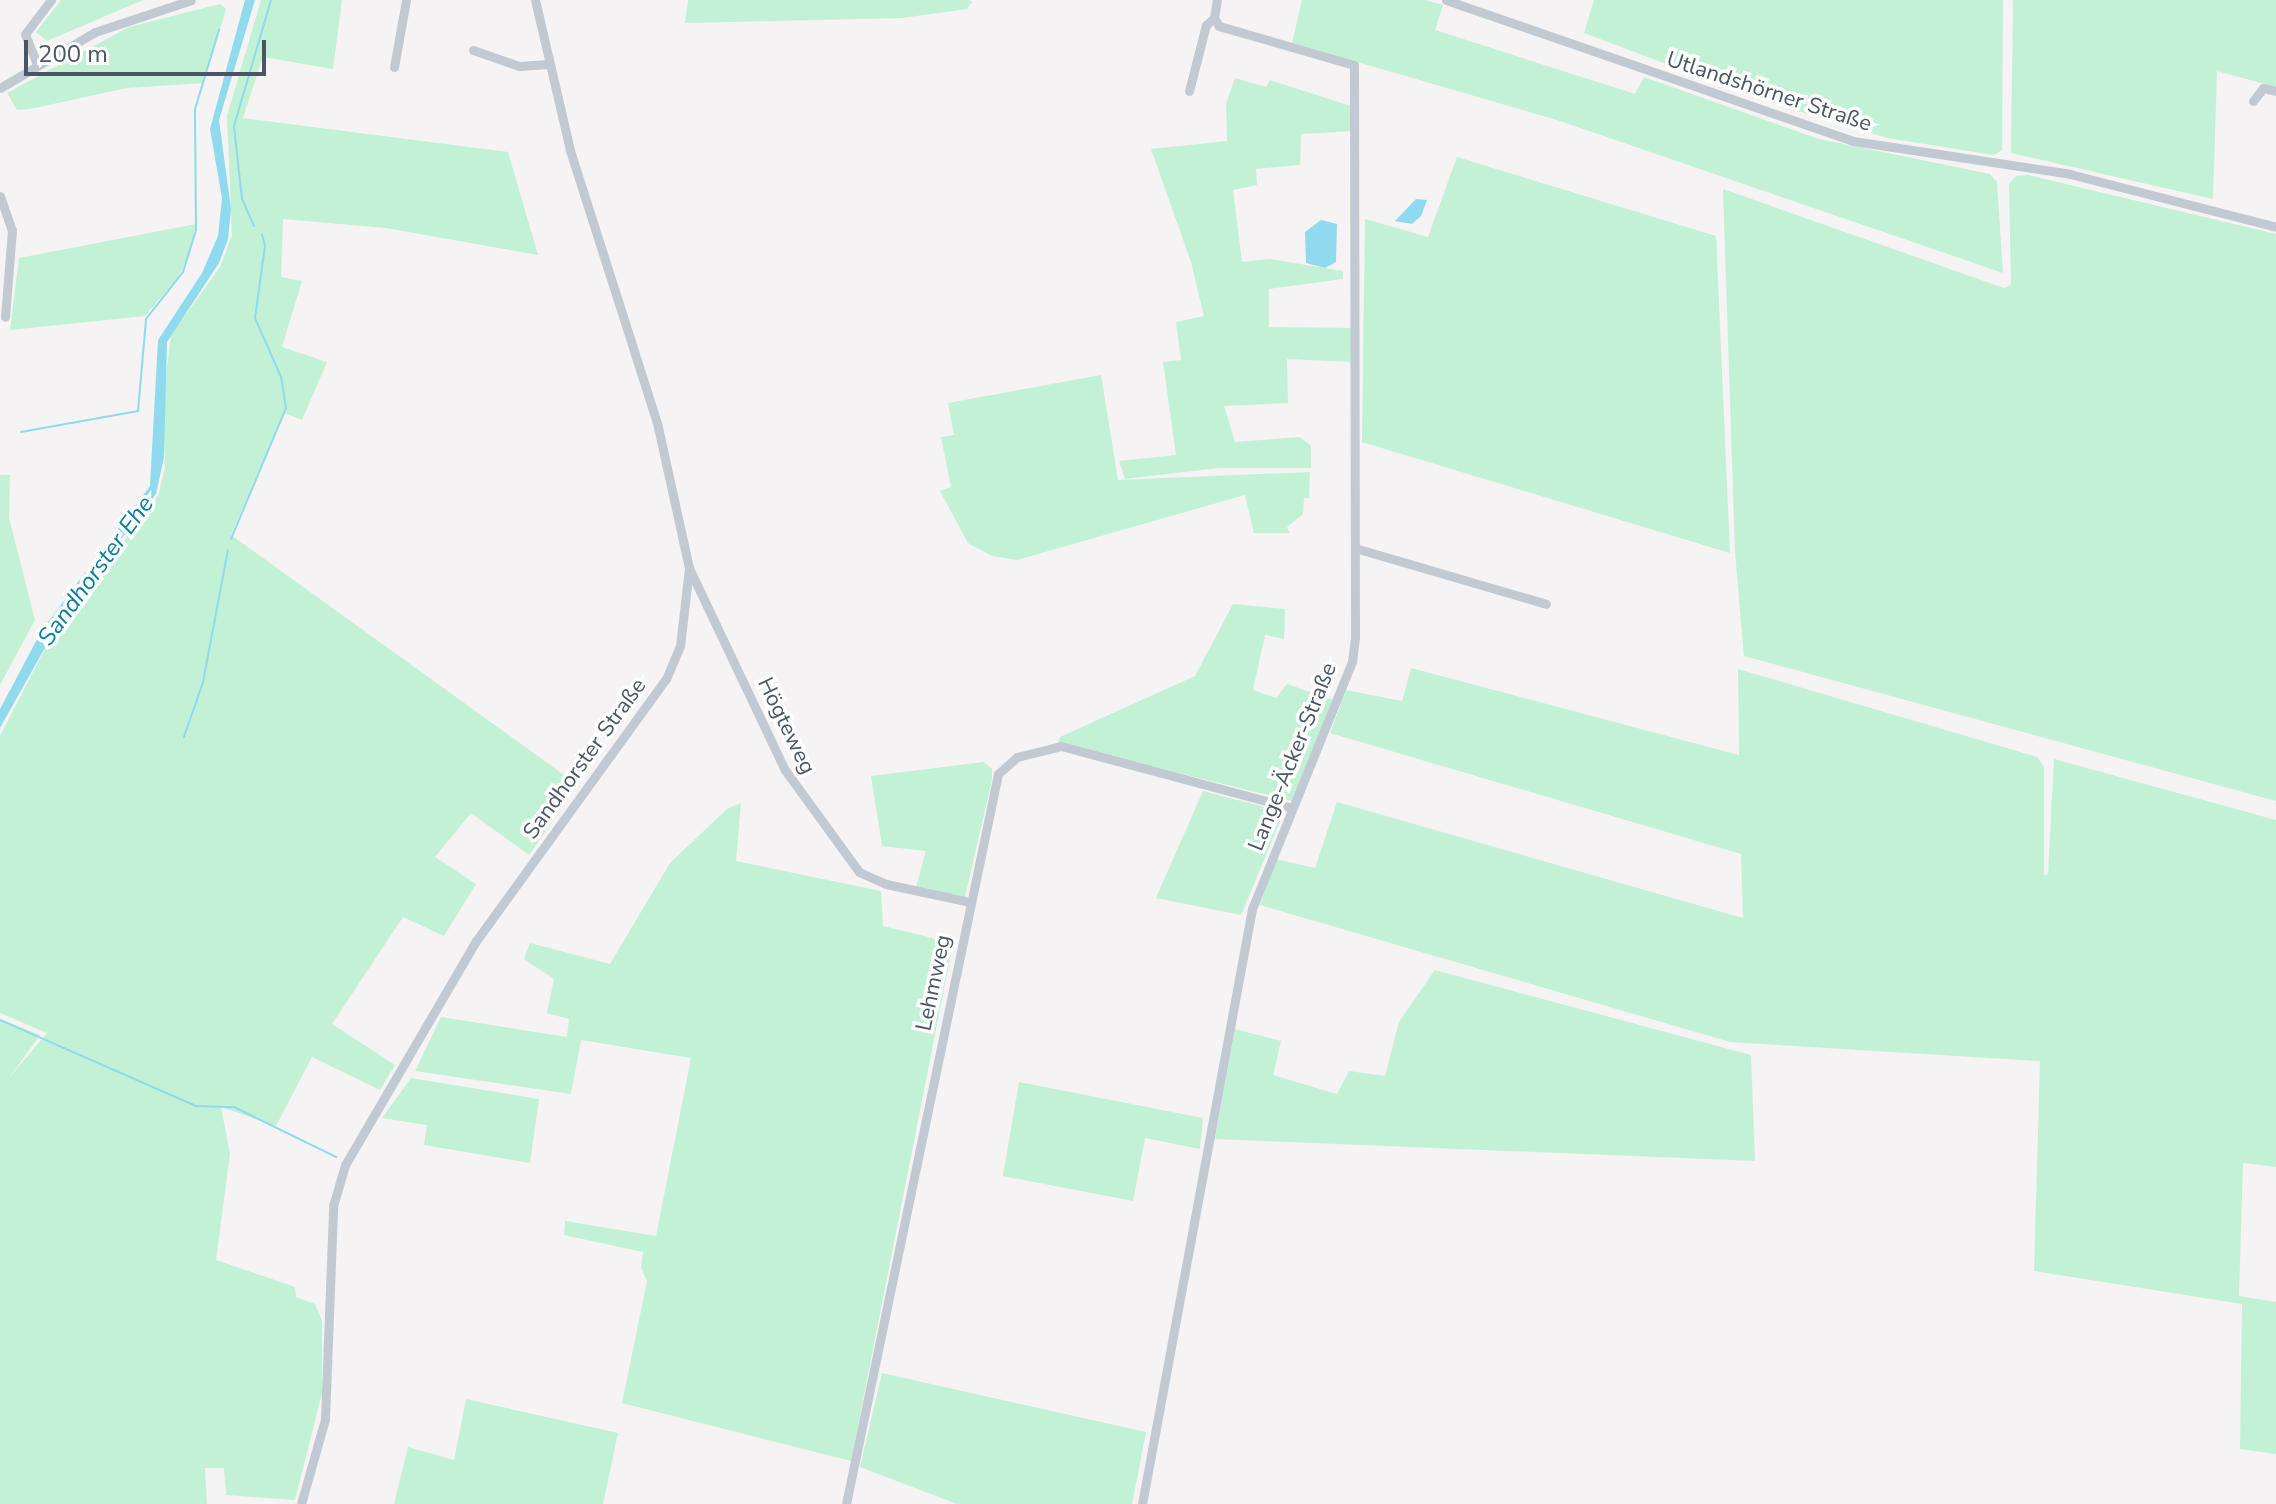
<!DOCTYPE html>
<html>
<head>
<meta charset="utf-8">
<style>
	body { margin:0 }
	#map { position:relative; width:2276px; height:1504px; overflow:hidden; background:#f5f3f3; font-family:"Nunito Sans",sans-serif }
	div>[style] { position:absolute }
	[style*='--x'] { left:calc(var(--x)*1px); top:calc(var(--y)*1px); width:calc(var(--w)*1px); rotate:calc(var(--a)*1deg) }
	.green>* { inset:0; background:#c3f1d5 }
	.water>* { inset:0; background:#90daee }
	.stream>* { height:2px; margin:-1px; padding:0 1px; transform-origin:1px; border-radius:1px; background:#90daee }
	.minor>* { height:9px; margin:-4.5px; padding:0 4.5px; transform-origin:4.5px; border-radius:4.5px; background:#c1cad2 }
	span { translate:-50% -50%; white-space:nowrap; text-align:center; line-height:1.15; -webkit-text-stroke:7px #fff; paint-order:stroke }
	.street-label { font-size:22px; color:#4a5661 }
	.water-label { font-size:24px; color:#0c7c9b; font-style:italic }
	.scale { position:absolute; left:24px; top:40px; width:242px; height:36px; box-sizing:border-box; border:4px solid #4a5661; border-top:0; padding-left:10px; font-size:24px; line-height:28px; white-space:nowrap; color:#4a5661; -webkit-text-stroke:6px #fff; paint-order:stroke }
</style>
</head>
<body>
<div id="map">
	<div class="green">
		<i style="clip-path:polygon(61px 0,143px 0,47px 41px,36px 32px)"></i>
		<i style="clip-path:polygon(261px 0,342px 0,333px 69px,263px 57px,243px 118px,508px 152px,538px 255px,386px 228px,283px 219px,281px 277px,302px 281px,282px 347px,327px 362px,302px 420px,284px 413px,231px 535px,578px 785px,529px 855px,471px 813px,435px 857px,476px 884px,444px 936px,403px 917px,332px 1024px,395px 1065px,380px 1090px,312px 1057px,276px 1126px,221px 1107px,230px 1154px,216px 1260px,295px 1287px,296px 1297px,315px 1304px,322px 1321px,322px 1393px,295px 1500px,226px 1495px,224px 1468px,205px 1468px,207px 1504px,0 1504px,0 1019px,40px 1035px,9px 1078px,47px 1033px,0 1013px,0 736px,49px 641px,158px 496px,165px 468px,163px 398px,171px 335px,220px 267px,232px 235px,227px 116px)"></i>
		<i style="clip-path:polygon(688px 0,969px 0,972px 2px,967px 9px,902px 18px,685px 23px)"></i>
		<i style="clip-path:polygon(1302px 0,1425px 0,1443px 5px,1435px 30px,1635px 94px,1644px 77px,1819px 139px,1990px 174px,1997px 182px,2003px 273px,1557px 120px,1292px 43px)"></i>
		<i style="clip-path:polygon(1594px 0,2003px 0,2002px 150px,1994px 155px,1887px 138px,1759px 99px,1584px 33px)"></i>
		<i style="clip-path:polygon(2013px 0,2276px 0,2276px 87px,2217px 71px,2213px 199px,2011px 153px)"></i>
		<i style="clip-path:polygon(220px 4px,226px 9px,204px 83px,127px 88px,30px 109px,17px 110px,7px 93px,129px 27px)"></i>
		<i style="clip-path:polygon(1235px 78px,1266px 87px,1270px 80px,1351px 106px,1353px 131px,1301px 134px,1300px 165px,1256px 169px,1257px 185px,1233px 190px,1242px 262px,1270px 259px,1343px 271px,1343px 279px,1269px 289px,1269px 327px,1351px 328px,1352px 362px,1287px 359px,1288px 403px,1224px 406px,1235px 442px,1300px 437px,1311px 446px,1311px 468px,1219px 468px,1125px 479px,1119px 461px,1176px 455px,1163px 362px,1181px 360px,1176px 322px,1204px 316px,1191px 262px,1151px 149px,1227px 141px,1226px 104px)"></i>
		<i style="clip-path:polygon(1457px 157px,1716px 236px,1730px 553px,1362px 442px,1365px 219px,1428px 237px)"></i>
		<i style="clip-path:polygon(2028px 175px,2276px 234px,2276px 801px,1744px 656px,1735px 552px,1723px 189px,2004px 288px,2011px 285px,2009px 184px,2016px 176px)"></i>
		<i style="clip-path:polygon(196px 224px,190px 254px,177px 279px,145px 316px,10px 330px,19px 258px)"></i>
		<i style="clip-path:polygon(1101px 375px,1118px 480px,1310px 472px,1309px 498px,1304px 498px,1303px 514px,1287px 527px,1290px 533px,1254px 533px,1245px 495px,1017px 560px,992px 556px,968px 543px,940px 491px,951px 487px,941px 437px,954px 435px,948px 403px)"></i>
		<i style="clip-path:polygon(0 475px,10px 475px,9px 518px,35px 620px,0 685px)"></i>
		<i style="clip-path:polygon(1233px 604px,1285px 609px,1284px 639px,1265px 635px,1253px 690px,1276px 698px,1287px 684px,1333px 700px,1292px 801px,1058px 743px,1060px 737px,1195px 676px)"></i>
		<i style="clip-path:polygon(1411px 668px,1739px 755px,1738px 669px,2037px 757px,2044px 767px,2044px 875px,2048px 874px,2054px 759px,2276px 820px,2276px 1167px,2243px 1163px,2239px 1296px,2276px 1302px,2276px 1454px,2240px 1449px,2242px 1304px,2034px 1271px,2040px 1061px,1730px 1042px,1260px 905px,1276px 859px,1315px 868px,1337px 802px,1743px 918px,1741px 854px,1330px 733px,1346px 690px,1402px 701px)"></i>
		<i style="clip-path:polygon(984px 762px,992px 769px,992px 780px,965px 897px,916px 887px,926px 851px,882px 846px,871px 776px)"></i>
		<i style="clip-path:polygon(1203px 791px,1284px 812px,1241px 915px,1156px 898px)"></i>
		<i style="clip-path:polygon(741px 803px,736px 861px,881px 891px,883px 926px,953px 943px,851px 1461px,622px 1403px,647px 1281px,641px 1268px,643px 1252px,564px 1235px,565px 1221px,656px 1236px,691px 1058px,581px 1040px,571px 1094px,415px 1071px,441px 1017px,567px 1037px,569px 1019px,547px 1013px,554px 979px,524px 959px,530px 943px,610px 964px,670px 863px,727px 809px)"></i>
		<i style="clip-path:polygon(1435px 970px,1751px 1055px,1755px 1161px,1215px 1139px,1235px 1029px,1281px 1041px,1273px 1075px,1337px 1094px,1349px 1071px,1385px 1076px,1399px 1022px)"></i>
		<i style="clip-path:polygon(411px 1078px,539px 1099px,530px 1163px,424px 1145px,427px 1125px,382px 1118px)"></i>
		<i style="clip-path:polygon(1019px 1082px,1203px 1118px,1200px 1149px,1145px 1138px,1133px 1201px,1003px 1176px)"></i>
		<i style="clip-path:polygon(882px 1373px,1146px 1432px,1132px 1504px,957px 1504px,860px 1467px)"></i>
		<i style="clip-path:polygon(466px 1399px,618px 1433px,603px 1504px,394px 1504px,408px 1447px,454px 1460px)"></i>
	</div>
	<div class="water">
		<i style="clip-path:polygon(245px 0,255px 0,219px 120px,231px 209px,228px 239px,219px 263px,167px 342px,164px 457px,156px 494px,65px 612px,0 728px,0 709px,42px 630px,150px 486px,158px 340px,202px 273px,218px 236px,222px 198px,210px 129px)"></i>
		<i style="clip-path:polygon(1416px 199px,1427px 200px,1421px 216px,1412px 224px,1395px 221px)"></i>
		<i style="clip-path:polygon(1321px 220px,1337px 224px,1336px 262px,1325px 268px,1306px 263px,1305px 232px)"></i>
	</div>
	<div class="stream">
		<i style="--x:254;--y:226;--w:30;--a:-114"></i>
		<i style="--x:242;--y:199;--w:73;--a:-96.3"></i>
		<i style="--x:234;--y:126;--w:131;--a:-73.6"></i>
		<i style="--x:21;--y:432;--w:119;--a:-10.2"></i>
		<i style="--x:138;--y:411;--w:92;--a:-85"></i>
		<i style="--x:146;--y:319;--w:60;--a:-51.8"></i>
		<i style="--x:183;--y:272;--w:44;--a:-72.8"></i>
		<i style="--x:196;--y:230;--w:121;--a:-90.5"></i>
		<i style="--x:195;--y:109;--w:83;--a:-73.1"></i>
		<i style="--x:231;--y:539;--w:142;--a:-67.2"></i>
		<i style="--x:286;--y:408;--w:31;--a:-99"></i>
		<i style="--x:281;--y:377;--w:64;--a:-113.8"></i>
		<i style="--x:255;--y:318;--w:73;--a:-82.1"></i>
		<i style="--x:265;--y:246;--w:12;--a:-104"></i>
		<i style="--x:184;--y:737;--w:58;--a:-70.9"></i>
		<i style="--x:203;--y:682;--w:134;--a:-79.3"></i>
		<i style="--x:0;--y:1020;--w:214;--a:23.7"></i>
		<i style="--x:196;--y:1106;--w:38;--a:2"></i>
		<i style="--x:234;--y:1107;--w:114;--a:26.1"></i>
	</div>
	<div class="minor">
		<i style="--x:1446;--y:0;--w:431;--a:19.1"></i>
		<i style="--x:1853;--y:141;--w:219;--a:8.6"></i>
		<i style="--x:2070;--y:174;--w:213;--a:14.4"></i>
		<i style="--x:473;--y:50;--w:49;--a:19.2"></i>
		<i style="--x:519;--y:66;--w:30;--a:-4"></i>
		<i style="--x:37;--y:64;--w:32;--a:-112"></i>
		<i style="--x:25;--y:34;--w:43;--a:-52.6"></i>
		<i style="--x:394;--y:67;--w:68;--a:-79.8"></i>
		<i style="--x:0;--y:88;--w:110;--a:-30.5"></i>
		<i style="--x:95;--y:32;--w:101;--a:-18.4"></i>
		<i style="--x:1189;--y:91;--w:68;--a:-75.6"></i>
		<i style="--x:1206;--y:25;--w:11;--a:-41"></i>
		<i style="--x:2253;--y:101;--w:16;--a:-52"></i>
		<i style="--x:2263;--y:88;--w:13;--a:13"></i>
		<i style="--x:0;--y:196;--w:36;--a:71"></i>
		<i style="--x:12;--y:230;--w:87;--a:94.6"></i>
		<i style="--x:1355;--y:548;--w:199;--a:16.3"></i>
		<i style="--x:689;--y:568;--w:224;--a:64.6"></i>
		<i style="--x:785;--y:770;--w:126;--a:54"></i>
		<i style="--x:859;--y:872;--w:30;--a:24"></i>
		<i style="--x:886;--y:884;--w:85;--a:12.2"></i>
		<i style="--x:301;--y:1504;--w:88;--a:-74.2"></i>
		<i style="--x:325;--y:1419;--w:213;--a:-87.8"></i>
		<i style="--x:333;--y:1206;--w:43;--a:-73.7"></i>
		<i style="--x:345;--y:1165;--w:259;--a:-59.7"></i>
		<i style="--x:476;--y:941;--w:324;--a:-54.1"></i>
		<i style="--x:666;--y:679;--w:36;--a:-67"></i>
		<i style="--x:680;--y:646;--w:79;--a:-83.4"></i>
		<i style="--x:689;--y:568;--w:148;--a:-102.4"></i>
		<i style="--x:657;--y:423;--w:287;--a:-107.7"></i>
		<i style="--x:570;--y:150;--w:154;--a:-103.1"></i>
		<i style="--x:846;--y:1504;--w:746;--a:-78.24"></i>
		<i style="--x:998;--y:774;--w:25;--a:-42"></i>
		<i style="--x:1017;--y:757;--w:45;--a:-14"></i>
		<i style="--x:1061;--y:746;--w:239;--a:15"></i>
		<i style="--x:1142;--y:1504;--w:605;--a:-79.53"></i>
		<i style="--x:1252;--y:909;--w:266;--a:-68"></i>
		<i style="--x:1352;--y:662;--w:25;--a:-83"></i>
		<i style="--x:1355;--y:637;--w:572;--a:-90.1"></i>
		<i style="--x:1354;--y:65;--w:141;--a:-163.9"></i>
		<i style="--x:1219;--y:26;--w:9;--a:-122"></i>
		<i style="--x:1214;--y:18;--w:18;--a:-81"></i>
	</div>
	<div class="street-label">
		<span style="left:1769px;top:92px;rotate:18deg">Utlandshörner Straße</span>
		<span style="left:786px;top:726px;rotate:64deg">Högteweg</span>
		<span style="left:1293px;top:757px;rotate:-68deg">Lange-Äcker-Straße</span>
		<span style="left:585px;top:759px;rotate:-54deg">Sandhorster Straße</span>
		<span style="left:934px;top:983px;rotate:-78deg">Lehmweg</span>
	</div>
	<div class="water-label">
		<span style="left:96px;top:571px;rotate:-54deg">Sandhorster Ehe</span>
	</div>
	<div class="scale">200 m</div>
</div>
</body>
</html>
